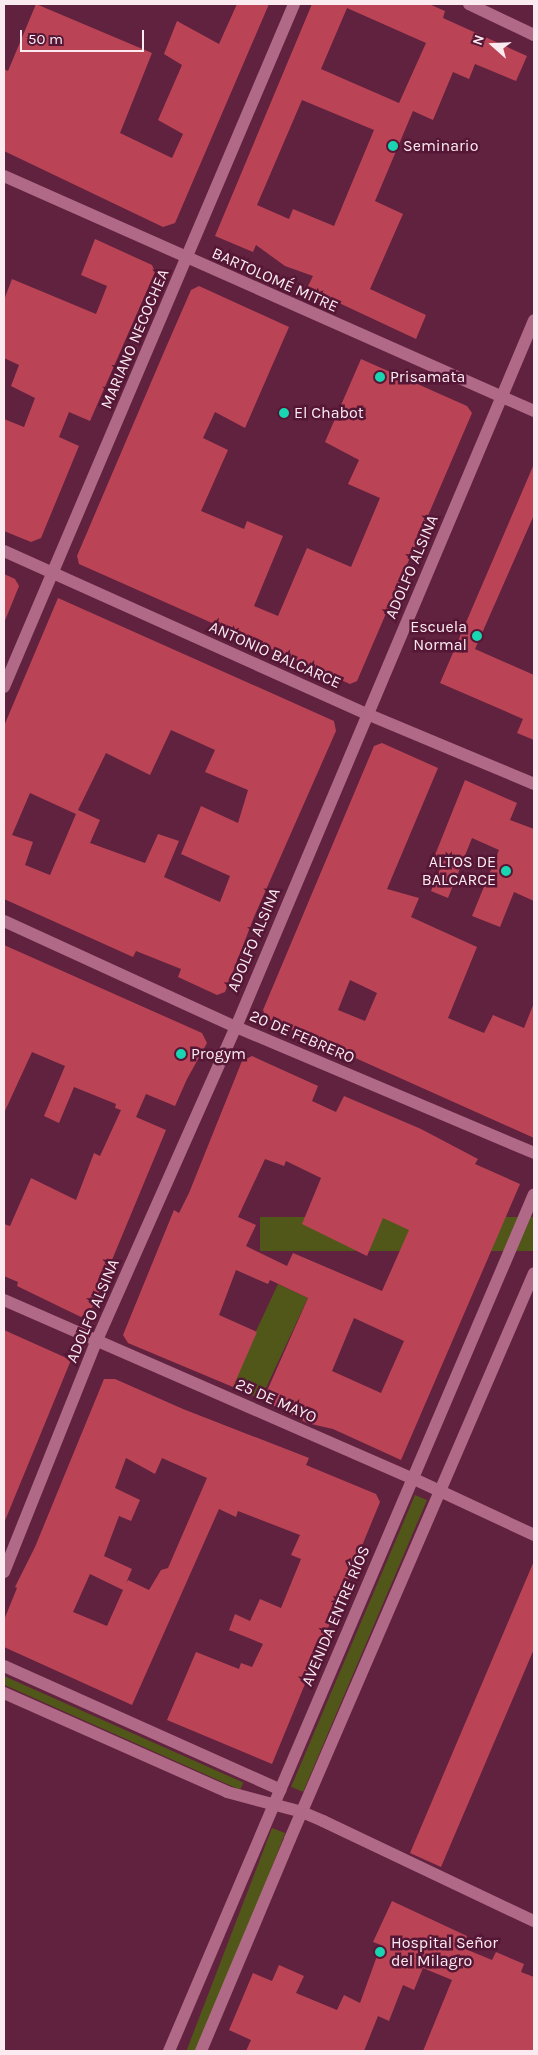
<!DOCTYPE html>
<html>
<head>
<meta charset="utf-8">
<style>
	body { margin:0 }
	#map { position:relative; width:538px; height:2055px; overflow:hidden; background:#61223f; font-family:Karla,sans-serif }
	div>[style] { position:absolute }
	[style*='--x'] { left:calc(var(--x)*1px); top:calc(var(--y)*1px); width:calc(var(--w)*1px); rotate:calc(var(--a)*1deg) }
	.green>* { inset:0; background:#515719; transform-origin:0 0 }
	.building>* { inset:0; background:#ba4456 }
	.minor>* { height:12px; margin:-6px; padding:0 6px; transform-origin:6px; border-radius:6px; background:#b06986 }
	.tertiary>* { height:12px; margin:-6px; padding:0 6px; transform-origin:6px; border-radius:6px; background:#b06986 }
	.secondary>* { height:12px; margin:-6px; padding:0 6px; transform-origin:6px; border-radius:6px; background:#b06986 }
	.dots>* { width:14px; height:14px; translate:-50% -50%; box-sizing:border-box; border:2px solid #551735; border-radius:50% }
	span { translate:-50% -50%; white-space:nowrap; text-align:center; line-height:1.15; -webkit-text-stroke:5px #551735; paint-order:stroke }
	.poi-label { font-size:16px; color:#fbebf1 }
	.left { translate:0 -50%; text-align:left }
	.right { translate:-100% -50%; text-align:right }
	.street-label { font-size:16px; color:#fbebf1 }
	.frame { position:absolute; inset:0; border:5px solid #fbebf1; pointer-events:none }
	.north { position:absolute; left:468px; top:20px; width:50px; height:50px; -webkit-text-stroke:4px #551735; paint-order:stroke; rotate:289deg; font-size:14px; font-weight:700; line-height:20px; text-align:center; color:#fbebf1 }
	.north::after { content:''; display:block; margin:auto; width:18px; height:22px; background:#fbebf1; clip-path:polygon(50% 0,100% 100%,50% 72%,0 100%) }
	.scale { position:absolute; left:20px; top:30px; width:124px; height:22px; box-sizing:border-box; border:2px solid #fbebf1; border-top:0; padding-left:6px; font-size:15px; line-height:18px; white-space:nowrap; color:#fbebf1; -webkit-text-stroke:4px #551735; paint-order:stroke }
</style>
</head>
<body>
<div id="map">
	<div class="green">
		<i style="left:534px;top:1217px;width:34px;height:274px;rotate:90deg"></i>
		<i style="left:278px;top:1284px;width:33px;height:112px;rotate:25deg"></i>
		<i style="left:415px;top:1495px;width:13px;height:317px;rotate:23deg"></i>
		<i style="left:4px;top:1676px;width:262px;height:8px;rotate:24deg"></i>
		<i style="left:272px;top:1828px;width:14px;height:242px;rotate:21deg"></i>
	</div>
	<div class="building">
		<i style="clip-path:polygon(36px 4px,152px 53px,120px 133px,172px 158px,183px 134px,158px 120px,182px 65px,164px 54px,177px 21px,219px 44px,237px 4px,269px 4px,175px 223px,163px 227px,4px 151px,4px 69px,8px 71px)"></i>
		<i style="clip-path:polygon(evenodd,312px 4px,429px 4px,445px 11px,443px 18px,527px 56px,516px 81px,475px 64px,469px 79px,453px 72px,433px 120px,413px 111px,375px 201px,403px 214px,370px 289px,426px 315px,416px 339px,307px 288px,313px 276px,285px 266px,256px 245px,253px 252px,215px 236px,312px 4px,347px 8px,426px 43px,399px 103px,321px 69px,347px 8px,312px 4px,302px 100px,374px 130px,334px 226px,293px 209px,289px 219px,257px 205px,302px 100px)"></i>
		<i style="clip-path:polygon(95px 239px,152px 265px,155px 272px,90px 421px,69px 412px,59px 437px,79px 446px,41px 538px,31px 542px,4px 531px,4px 419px,24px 427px,35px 398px,11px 386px,19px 365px,4px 358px,4px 300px,12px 279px,96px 314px,107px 286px,81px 275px)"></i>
		<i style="clip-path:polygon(199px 286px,289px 327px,245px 428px,215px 412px,203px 438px,228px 450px,201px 511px,244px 529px,247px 521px,283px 536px,254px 606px,278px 616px,307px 548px,351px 567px,380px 498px,348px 484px,359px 460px,325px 442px,361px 359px,467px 406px,472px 413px,357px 681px,350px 684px,79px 564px,77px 556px,164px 352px,191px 290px)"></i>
		<i style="clip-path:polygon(534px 464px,534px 515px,475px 649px,534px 675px,534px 740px,517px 733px,523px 719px,440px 683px)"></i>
		<i style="clip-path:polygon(4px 574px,15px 579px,19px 586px,4px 623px)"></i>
		<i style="clip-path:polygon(evenodd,58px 598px,334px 721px,336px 731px,254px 917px,225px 992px,217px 995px,178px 977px,181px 969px,136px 951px,133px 957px,4px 899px,4px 726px,58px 598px,171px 730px,215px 750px,205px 772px,248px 790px,238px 823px,201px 806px,181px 854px,230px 876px,220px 902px,164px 877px,179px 841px,158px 834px,145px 863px,90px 843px,100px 820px,78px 810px,106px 753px,150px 775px,171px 730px,58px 598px,30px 793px,76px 814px,50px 875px,25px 865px,33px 842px,12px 835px,30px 793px)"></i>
		<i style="clip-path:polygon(evenodd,382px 743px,438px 768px,387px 889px,419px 898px,411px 917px,477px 947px,448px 1018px,484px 1033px,493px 1015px,524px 1028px,534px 1003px,534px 1138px,266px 1018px,263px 1010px,374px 746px,382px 743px,350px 980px,377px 993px,365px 1021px,338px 1010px,350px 980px)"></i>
		<i style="clip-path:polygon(465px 780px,517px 803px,510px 820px,534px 829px,534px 901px,514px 892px,500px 927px,472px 916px,499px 850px,472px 838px,448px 898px,431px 891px,444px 859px,435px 855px)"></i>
		<i style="clip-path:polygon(4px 945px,202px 1033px,207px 1043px,187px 1079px,175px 1106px,146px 1094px,136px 1117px,166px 1130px,92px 1308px,81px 1317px,17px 1286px,18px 1282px,4px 1276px,4px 1224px,10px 1226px,31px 1178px,76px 1200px,94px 1153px,100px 1156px,121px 1110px,115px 1108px,116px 1104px,74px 1087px,59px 1123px,44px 1116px,65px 1066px,32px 1052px,4px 1113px)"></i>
		<i style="clip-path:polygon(evenodd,252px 1056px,318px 1086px,312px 1101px,336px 1112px,344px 1096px,421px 1129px,478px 1159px,475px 1164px,520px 1184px,401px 1460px,333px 1429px,307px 1423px,263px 1400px,308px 1298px,270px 1280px,268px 1284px,236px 1270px,219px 1315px,257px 1332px,233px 1387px,128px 1343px,123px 1335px,174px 1210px,179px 1213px,189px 1193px,242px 1061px,252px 1056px,265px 1159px,284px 1166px,286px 1161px,321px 1178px,302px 1224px,367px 1256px,383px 1218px,409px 1230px,382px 1291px,293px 1253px,287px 1266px,246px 1246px,256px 1225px,238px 1217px,265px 1159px,252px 1056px,354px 1318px,404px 1341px,381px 1393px,332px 1371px,354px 1318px)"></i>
		<i style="clip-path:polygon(4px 1330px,71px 1360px,4px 1523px)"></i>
		<i style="clip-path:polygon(evenodd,104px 1379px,115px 1379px,183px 1409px,309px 1458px,306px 1465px,376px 1494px,380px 1502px,272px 1764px,167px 1720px,196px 1652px,239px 1669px,241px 1663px,252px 1667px,263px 1644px,229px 1630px,235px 1614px,250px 1621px,260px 1599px,281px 1608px,301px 1559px,291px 1555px,300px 1535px,238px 1511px,236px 1517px,219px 1509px,132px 1705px,4px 1647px,4px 1620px,17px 1588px,15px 1587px,35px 1547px,104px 1379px,126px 1458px,155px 1474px,162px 1458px,207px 1478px,168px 1568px,161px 1570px,149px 1590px,128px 1580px,126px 1583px,132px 1569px,104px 1556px,119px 1516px,131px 1521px,140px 1500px,115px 1488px,126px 1458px,104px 1379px,90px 1574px,123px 1590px,107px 1626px,73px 1612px,90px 1574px)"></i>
		<i style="clip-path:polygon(534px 1561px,534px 1649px,441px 1867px,410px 1853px)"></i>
		<i style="clip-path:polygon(392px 1901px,467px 1936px,463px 1948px,492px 1960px,496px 1952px,524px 1964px,521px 1972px,534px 1977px,534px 2051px,423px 2051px,452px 1980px,423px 1968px,414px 1990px,403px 1985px,389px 2021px,378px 2016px,364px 2051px,246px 2051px,251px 2040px,229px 2030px,253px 1973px,272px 1981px,279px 1965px,304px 1976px,296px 1993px,337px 2010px,344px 1995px,360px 2003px,381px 1945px,373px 1942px)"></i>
	</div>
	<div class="minor">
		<i style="--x:4;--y:551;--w:398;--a:24.2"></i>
		<i style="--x:367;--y:714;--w:181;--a:22.7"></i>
		<i style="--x:4;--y:687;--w:742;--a:-66.99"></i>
		<i style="--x:4;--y:921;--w:255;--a:24.6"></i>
		<i style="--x:236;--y:1027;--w:324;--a:22.9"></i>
		<i style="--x:4;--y:1300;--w:445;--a:23.6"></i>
		<i style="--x:4;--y:1572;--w:250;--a:-68.2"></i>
		<i style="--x:97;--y:1340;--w:342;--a:-66.1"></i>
		<i style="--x:236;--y:1027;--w:767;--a:-67.14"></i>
	</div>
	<div class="tertiary">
		<i style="--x:469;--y:4;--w:72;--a:25.5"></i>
		<i style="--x:4;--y:176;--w:580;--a:23.91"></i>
	</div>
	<div class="secondary">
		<i style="--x:412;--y:1478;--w:135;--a:25"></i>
		<i style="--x:4;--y:1666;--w:303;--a:24.1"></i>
		<i style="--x:4;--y:1693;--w:244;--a:23.9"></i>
		<i style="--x:227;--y:1792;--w:78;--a:14.9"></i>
		<i style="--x:302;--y:1812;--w:23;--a:23"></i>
		<i style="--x:323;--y:1821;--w:233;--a:25.4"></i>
		<i style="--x:169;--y:2051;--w:931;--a:-66.93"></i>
		<i style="--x:201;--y:2051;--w:230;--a:-67.2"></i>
		<i style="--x:290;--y:1839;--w:616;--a:-66.68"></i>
	</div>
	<div class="dots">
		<i style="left:393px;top:146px;background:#1ad5b2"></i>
		<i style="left:380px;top:377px;background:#1ad5b2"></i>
		<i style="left:284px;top:413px;background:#1ad5b2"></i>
		<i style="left:477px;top:636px;background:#1ad5b2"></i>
		<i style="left:506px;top:871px;background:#1ad5b2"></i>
		<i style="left:181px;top:1054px;background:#1ad5b2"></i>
		<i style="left:380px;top:1952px;background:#1ad5b2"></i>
	</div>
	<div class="poi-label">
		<span class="left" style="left:403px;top:146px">Seminario</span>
		<span class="left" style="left:390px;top:377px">Prisamata</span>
		<span class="left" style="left:294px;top:413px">El Chabot</span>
		<span class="right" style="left:467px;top:636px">Escuela<br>Normal</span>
		<span class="right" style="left:496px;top:871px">ALTOS DE<br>BALCARCE</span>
		<span class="left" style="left:191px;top:1054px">Progym</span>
		<span class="left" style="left:391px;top:1952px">Hospital Señor<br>del Milagro</span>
	</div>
	<div class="street-label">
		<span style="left:275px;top:280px;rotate:24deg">BARTOLOMÉ MITRE</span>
		<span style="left:135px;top:339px;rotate:-67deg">MARIANO NECOCHEA</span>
		<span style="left:412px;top:567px;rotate:-67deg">ADOLFO ALSINA</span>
		<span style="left:275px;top:655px;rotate:24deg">ANTONIO BALCARCE</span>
		<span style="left:254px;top:940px;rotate:-67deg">ADOLFO ALSINA</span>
		<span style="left:302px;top:1037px;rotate:23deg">20 DE FEBRERO</span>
		<span style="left:93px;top:1311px;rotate:-67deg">ADOLFO ALSINA</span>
		<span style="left:276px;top:1401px;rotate:24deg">25 DE MAYO</span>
		<span style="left:336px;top:1616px;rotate:-67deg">AVENIDA ENTRE RÍOS</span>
	</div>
	<div class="frame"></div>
	<div class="north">N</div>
	<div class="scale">50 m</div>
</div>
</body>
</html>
